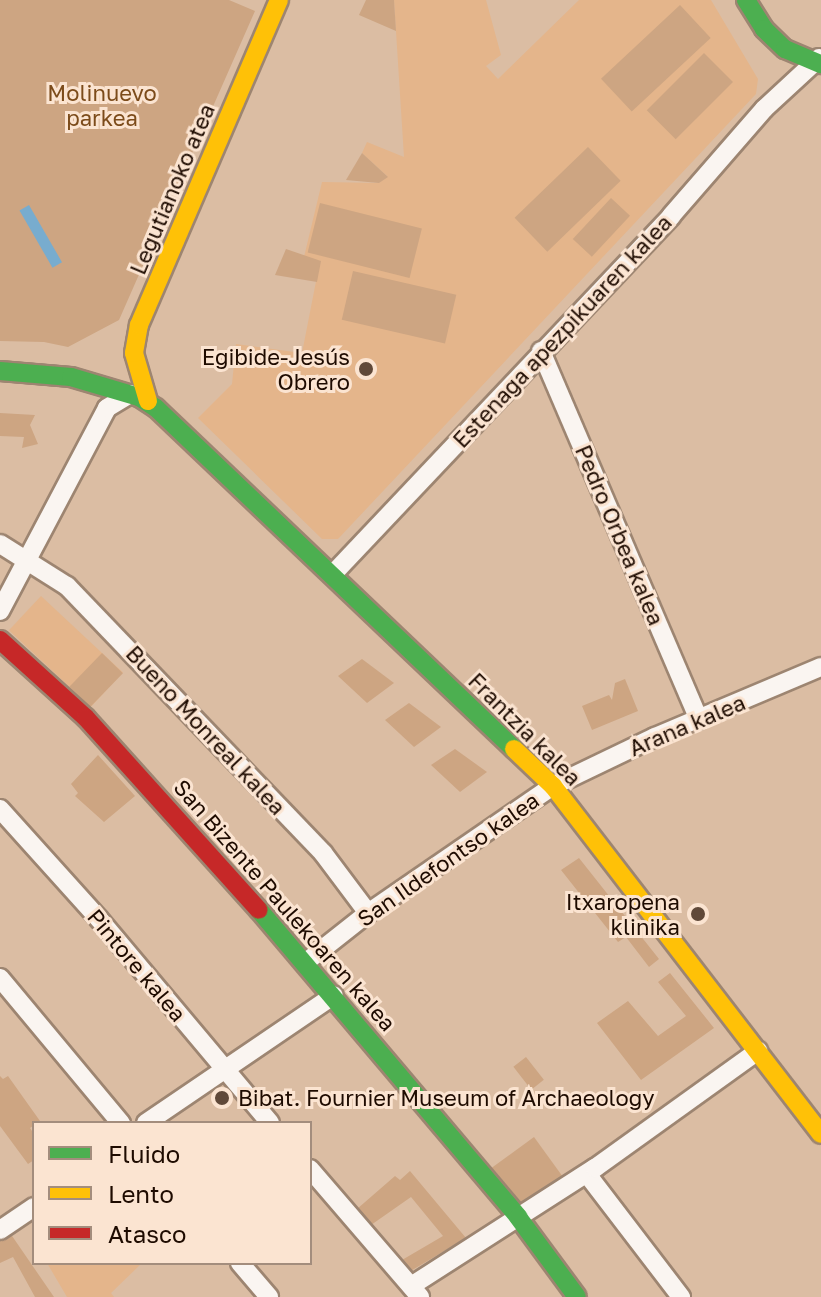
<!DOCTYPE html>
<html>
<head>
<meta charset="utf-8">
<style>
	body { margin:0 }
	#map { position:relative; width:821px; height:1297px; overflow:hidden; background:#dbbda3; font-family:"Golos Text",sans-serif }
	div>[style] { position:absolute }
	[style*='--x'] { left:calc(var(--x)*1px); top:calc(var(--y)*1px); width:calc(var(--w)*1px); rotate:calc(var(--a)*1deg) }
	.built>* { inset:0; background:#e4b58b; transform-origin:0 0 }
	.green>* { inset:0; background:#cda582; transform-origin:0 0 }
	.water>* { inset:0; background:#78acce; transform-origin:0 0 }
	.roads { filter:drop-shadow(2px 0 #9d8571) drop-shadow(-2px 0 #9d8571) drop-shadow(0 2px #9d8571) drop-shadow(0 -2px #9d8571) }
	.street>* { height:18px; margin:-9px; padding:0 9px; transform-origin:9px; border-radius:9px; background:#faf5f1 }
	.fast>* { height:18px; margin:-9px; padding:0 9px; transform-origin:9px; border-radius:9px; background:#4caf50 }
	.slow>* { height:18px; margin:-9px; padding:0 9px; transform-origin:9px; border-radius:9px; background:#ffc107 }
	.jam>* { height:18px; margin:-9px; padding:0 9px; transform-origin:9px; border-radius:9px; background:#c62828 }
	.dots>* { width:22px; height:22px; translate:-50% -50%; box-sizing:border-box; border:4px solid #fbe4d1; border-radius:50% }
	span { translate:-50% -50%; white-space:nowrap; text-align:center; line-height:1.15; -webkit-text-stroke:6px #fbe4d1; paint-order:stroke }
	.park-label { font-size:22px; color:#7c4b1a }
	.street-label { font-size:22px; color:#1e0b00 }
	.poi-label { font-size:22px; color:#1e0b00 }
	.right { translate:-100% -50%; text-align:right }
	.left { translate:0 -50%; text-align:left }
	.legend { position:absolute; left:32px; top:1121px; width:280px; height:144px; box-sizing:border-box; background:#fbe4d1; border:2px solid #a38d7d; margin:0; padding:10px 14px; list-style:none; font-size:24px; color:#1e0b00 }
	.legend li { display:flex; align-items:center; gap:16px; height:40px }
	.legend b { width:40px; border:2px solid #a38d7d }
</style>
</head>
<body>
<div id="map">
	<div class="built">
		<i style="clip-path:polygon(394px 0,486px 0,501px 55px,486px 66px,498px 79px,579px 0,711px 0,758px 79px,756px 94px,338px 539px,322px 539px,198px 418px,232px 384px,236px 344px,302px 353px,320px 261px,304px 257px,322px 182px,379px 183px,387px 176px,362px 153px,367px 142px,404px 157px)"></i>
		<i style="left:41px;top:596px;width:112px;height:47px;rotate:43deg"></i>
		<i style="clip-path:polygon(47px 1263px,142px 1263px,111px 1293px,114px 1297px,67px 1297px)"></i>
	</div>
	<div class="green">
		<i style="clip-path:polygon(0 0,229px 0,255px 11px,119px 320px,68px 347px,44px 342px,0 341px)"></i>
		<i style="clip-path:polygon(366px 0,394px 0,396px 31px,359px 15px)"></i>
		<i style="left:680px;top:5px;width:45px;height:108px;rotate:47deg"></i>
		<i style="left:704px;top:53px;width:41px;height:81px;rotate:45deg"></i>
		<i style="left:588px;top:147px;width:47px;height:102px;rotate:46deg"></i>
		<i style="clip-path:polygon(362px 153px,388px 177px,379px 183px,346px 180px)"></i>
		<i style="left:611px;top:198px;width:26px;height:56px;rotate:43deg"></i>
		<i style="left:320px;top:203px;width:105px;height:51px;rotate:14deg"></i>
		<i style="clip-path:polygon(286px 249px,321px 261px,317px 282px,275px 275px)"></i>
		<i style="left:353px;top:271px;width:106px;height:50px;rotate:13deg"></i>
		<i style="clip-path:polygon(0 413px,35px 415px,30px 425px,38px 444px,22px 448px,24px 437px,0 436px)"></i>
		<i style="left:102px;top:653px;width:29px;height:47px;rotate:44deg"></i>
		<i style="clip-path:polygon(362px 659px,394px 683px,367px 703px,338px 676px)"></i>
		<i style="clip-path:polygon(625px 679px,638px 711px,592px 730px,582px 706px,609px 695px,612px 700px,615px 683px)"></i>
		<i style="clip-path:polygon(409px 703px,441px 727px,414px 747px,385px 720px)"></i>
		<i style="clip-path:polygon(455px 749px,487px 772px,460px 792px,431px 765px)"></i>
		<i style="clip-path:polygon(98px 755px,135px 796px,104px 822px,75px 796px,78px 793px,71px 784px)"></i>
		<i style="clip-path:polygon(579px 858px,659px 959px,649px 967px,626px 937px,618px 942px,561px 870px)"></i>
		<i style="clip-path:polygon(670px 973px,714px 1028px,641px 1080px,597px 1023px,628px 1001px,658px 1036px,686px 1016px,658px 982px)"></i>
		<i style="left:526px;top:1057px;width:29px;height:16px;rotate:52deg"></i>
		<i style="clip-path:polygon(0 1076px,3px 1079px,8px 1076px,40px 1121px,30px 1128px,34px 1134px,34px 1160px,28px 1164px,0 1126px)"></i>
		<i style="left:534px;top:1137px;width:53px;height:56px;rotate:54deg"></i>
		<i style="clip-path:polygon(410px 1171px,466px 1238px,409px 1272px,402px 1260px,443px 1236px,411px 1197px,371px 1225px,357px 1209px,395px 1176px,400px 1180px)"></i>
		<i style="clip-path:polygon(10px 1233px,54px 1297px,35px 1297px,13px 1257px,0 1263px,0 1238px)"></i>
	</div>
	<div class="water">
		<i style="left:29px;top:205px;width:66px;height:11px;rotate:60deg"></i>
	</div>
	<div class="roads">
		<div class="street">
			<i style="--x:541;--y:351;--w:401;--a:66.8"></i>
			<i style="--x:0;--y:544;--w:79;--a:32.1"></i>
			<i style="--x:67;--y:586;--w:370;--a:46.2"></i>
			<i style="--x:323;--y:853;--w:75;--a:53.1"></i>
			<i style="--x:333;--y:574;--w:492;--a:-46.6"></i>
			<i style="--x:671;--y:216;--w:142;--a:-49"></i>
			<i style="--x:764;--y:109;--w:75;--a:-42.8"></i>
			<i style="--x:0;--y:611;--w:229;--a:-62.2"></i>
			<i style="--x:107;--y:408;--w:27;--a:-31"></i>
			<i style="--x:0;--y:809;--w:148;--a:48"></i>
			<i style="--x:99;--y:919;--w:266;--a:50"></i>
			<i style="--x:306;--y:962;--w:79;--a:-38.3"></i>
			<i style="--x:368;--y:913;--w:224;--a:-34.5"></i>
			<i style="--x:553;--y:786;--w:113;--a:-25.7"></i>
			<i style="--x:655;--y:737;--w:180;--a:-22.9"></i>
			<i style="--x:0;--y:978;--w:189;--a:50.2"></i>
			<i style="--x:146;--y:1123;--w:227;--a:-34.2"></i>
			<i style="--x:310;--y:1169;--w:169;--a:49.3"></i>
			<i style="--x:587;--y:1174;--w:155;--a:52.6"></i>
			<i style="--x:0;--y:1230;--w:41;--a:-34.1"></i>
			<i style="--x:240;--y:1263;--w:45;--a:49.5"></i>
			<i style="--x:411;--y:1286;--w:219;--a:-32.7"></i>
			<i style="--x:595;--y:1168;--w:201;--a:-35.7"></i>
		</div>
		<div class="fast">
			<i style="--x:746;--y:0;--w:34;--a:58"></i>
			<i style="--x:764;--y:29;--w:29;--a:44"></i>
			<i style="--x:785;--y:49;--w:39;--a:23"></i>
			<i style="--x:0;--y:371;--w:71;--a:4.8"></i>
			<i style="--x:71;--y:377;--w:71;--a:16.4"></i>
			<i style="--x:139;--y:397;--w:20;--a:33"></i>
			<i style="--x:156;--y:408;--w:494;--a:43.6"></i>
			<i style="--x:259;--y:910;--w:402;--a:49.8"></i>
			<i style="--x:518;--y:1217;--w:99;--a:53.6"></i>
		</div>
		<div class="slow">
			<i style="--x:148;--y:401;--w:50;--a:-106.3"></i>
			<i style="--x:134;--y:353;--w:28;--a:-80"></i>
			<i style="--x:139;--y:325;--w:354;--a:-66.7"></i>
			<i style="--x:514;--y:749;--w:54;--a:43.5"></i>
			<i style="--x:553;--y:786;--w:439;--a:52.4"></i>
		</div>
		<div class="jam">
			<i style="--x:0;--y:640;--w:116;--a:42.2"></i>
			<i style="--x:86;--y:718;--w:258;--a:48"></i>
		</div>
	</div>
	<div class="dots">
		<i style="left:366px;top:369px;background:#604939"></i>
		<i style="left:698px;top:914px;background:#604939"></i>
		<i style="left:222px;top:1098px;background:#604939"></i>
	</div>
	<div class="park-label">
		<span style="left:102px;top:105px">Molinuevo<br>parkea</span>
	</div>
	<div class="street-label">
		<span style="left:172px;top:189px;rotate:-67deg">Legutianoko atea</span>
		<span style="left:562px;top:331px;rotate:-47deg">Estenaga apezpikuaren kalea</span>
		<span style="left:620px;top:535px;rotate:67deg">Pedro Orbea kalea</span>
		<span style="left:687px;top:725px;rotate:-23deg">Arana kalea</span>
		<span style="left:525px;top:729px;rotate:45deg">Frantzia kalea</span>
		<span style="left:206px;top:730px;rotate:47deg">Bueno Monreal kalea</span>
		<span style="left:448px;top:859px;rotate:-35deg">San Ildefontso kalea</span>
		<span style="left:285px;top:905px;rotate:49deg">San Bizente Paulekoaren kalea</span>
		<span style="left:137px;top:965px;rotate:50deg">Pintore kalea</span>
	</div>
	<div class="poi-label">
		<span class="right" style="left:350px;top:369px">Egibide-Jesús<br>Obrero</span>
		<span class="right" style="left:680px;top:914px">Itxaropena<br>klinika</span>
		<span class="left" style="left:238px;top:1098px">Bibat. Fournier Museum of Archaeology</span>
	</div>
	<ul class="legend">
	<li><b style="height:10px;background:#4caf50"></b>Fluido</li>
	<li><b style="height:10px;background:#ffc107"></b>Lento</li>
	<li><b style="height:10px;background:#c62828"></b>Atasco</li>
	</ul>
</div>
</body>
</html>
